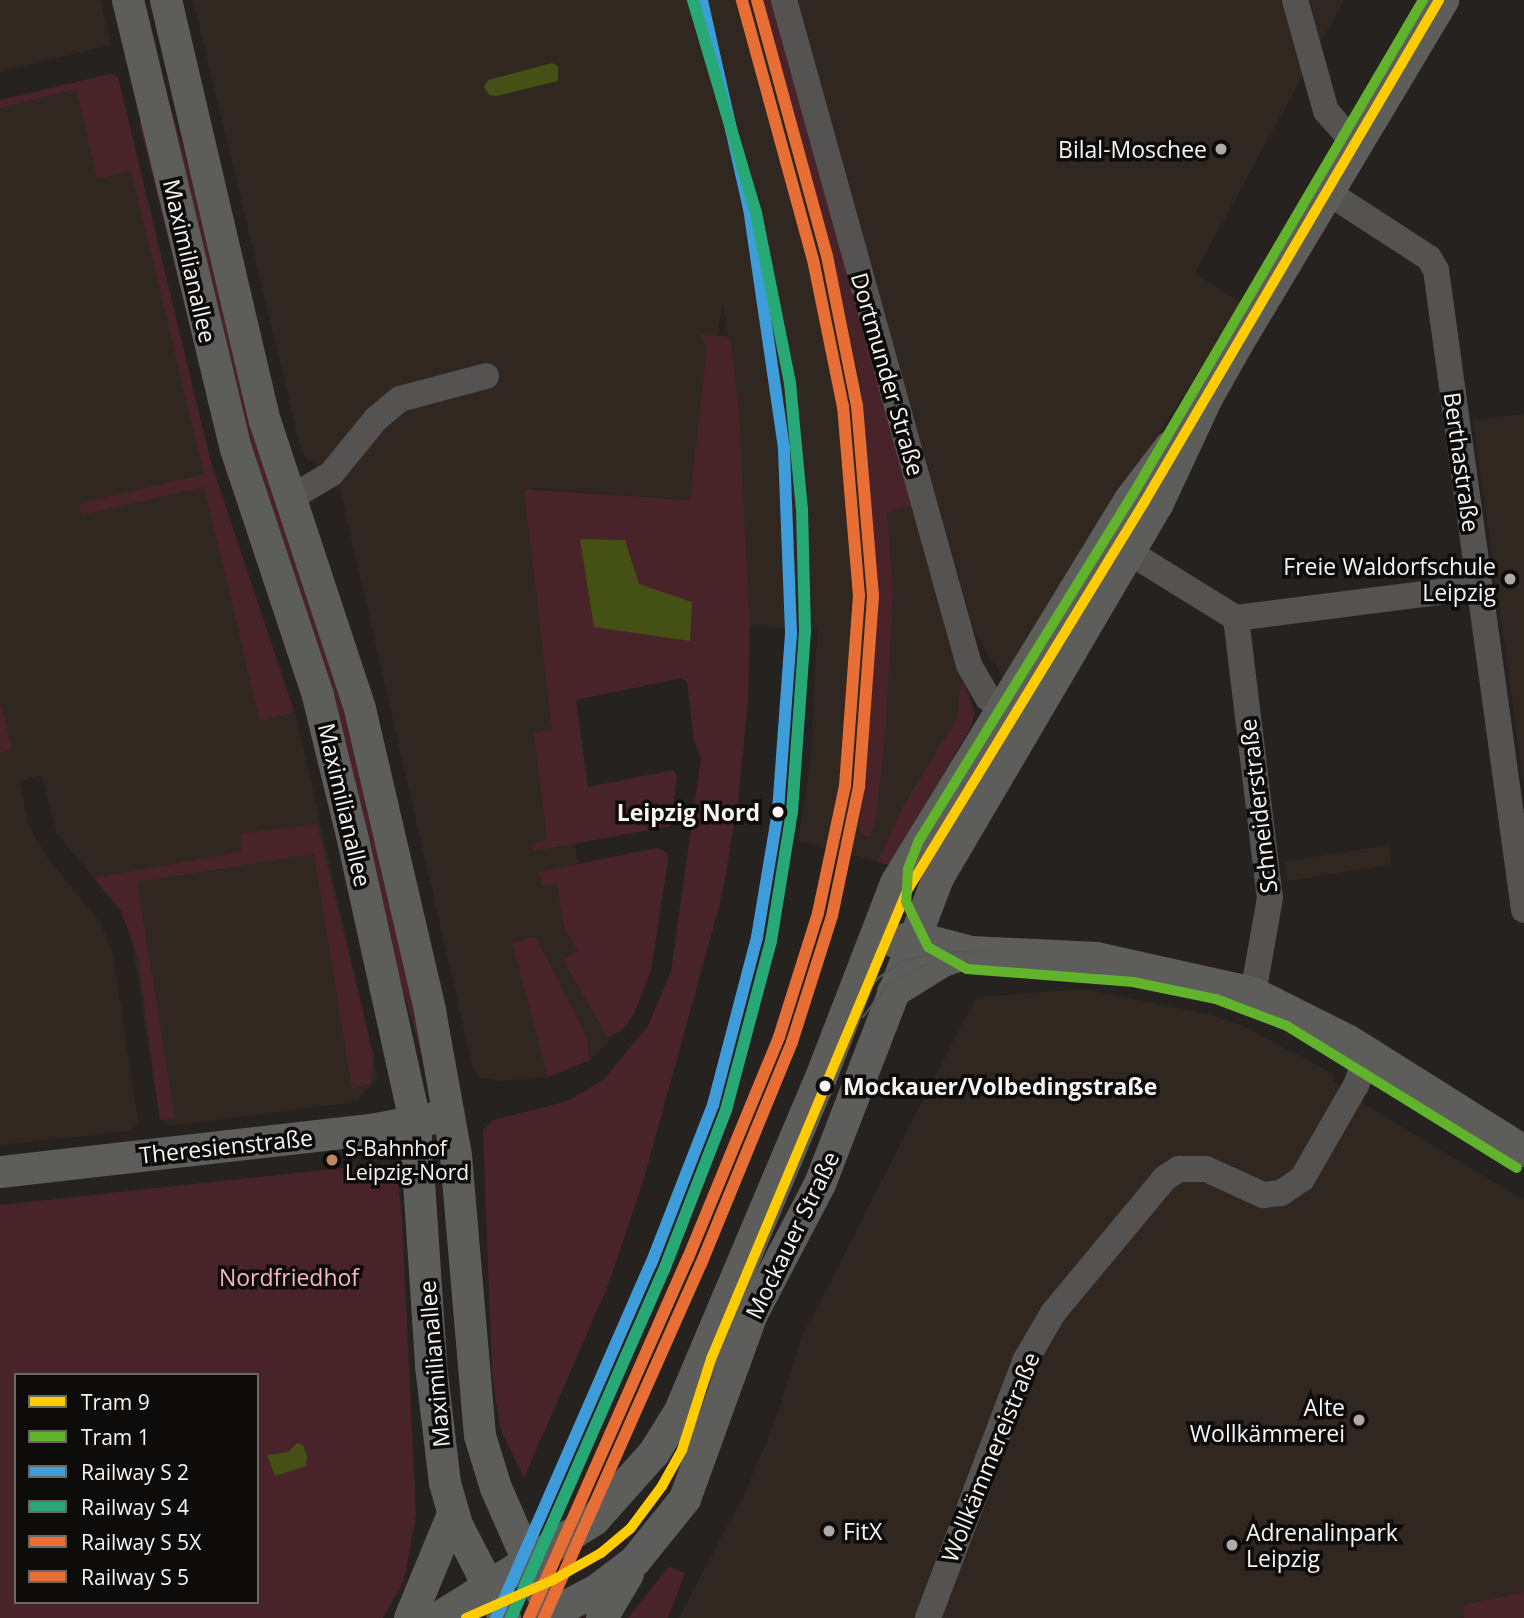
<!DOCTYPE html>
<html>
<head>
<meta charset="utf-8">
<style>
	body { margin:0 }
	#map { position:relative; width:1524px; height:1618px; overflow:hidden; background:#252220; font-family:"Open Sans",sans-serif }
	div>[style] { position:absolute }
	[style*='--x'] { left:calc(var(--x)*1px); top:calc(var(--y)*1px); width:calc(var(--w)*1px); rotate:calc(var(--a)*1deg) }
	.built>* { inset:0; background:#2f2720; transform-origin:0 0 }
	.green>* { inset:0; background:#49232a }
	.water>* { inset:0; background:#445014 }
	.minor>* { height:26px; margin:-13px; padding:0 13px; transform-origin:13px; border-radius:13px; background:#555352 }
	.major>* { height:32px; margin:-16px; padding:0 16px; transform-origin:16px; border-radius:16px; background:#5d5d5c }
	.tram>* { height:2px; margin:-1px; padding:0 1px; transform-origin:1px; border-radius:1px; background:#5b5957 }
	.rail-1>* { height:12px; margin:-6px; padding:0 6px; transform-origin:6px; border-radius:6px; background:#3d9cd9 }
	.rail-2>* { height:12px; margin:-6px; padding:0 6px; transform-origin:6px; border-radius:6px; background:#28a876 }
	.rail-3>* { height:12px; margin:-6px; padding:0 6px; transform-origin:6px; border-radius:6px; background:#e76e34 }
	.rail-4>* { height:12px; margin:-6px; padding:0 6px; transform-origin:6px; border-radius:6px; background:#e76e34 }
	.tram-1>* { height:10px; margin:-5px; padding:0 5px; transform-origin:5px; border-radius:5px; background:#fc0 }
	.tram-2>* { height:10px; margin:-5px; padding:0 5px; transform-origin:5px; border-radius:5px; background:#62b32c }
	.dots>* { width:19px; height:19px; translate:-50% -50%; box-sizing:border-box; border:4px solid #0e0c0b; border-radius:50% }
	span { translate:-50% -50%; white-space:nowrap; text-align:center; line-height:1.15; -webkit-text-stroke:7px #0e0c0b; paint-order:stroke }
	.bus-label { font-size:21px; color:#f7f4f2 }
	.left { translate:0 -50%; text-align:left }
	.poi-label { font-size:23px; color:#f7f4f2 }
	.right { translate:-100% -50%; text-align:right }
	.street-label { font-size:23px; color:#f7f4f2 }
	.stop-label { font-size:23px; color:#f7f4f2; font-weight:700 }
	.park-label { font-size:23px; color:#f4b7c0 }
	.legend { position:absolute; left:14px; top:1373px; width:245px; height:231px; box-sizing:border-box; background:#0e0c0b; border:2px solid #6b6967; margin:0; padding:9px 12px; list-style:none; font-size:21px; color:#f7f4f2 }
	.legend li { display:flex; align-items:center; gap:14px; height:35px }
	.legend b { width:35px; border:2px solid #6b6967 }
</style>
</head>
<body>
<div id="map">
	<div class="built">
		<i style="clip-path:polygon(0 0,101px 0,111px 45px,0 72px)"></i>
		<i style="clip-path:polygon(193px 0,774px 0,975px 714px,889px 865px,798px 841px,811px 759px,817px 629px,750px 627px,739px 411px,723px 303px,690px 500px,530px 488px,552px 730px,613px 1037px,590px 1060px,548px 1077px,501px 1081px,478px 1077px,473px 1069px,338px 481px,317px 462px,307px 460px,300px 446px)"></i>
		<i style="clip-path:polygon(796px 0,1344px 0,1195px 273px,1242px 304px,1003px 678px,974px 631px)"></i>
		<i style="clip-path:polygon(110px 74px,118px 77px,210px 459px,296px 715px,378px 1078px,357px 1102px,169px 1126px,160px 1120px,130px 931px,121px 911px,57px 834px,41px 775px,19px 781px,29px 825px,47px 857px,100px 922px,113px 953px,138px 1121px,131px 1131px,0 1145px,0 101px)"></i>
		<i style="clip-path:polygon(1524px 414px,1524px 785px,1473px 420px)"></i>
		<i style="left:1389px;top:845px;width:20px;height:106px;rotate:81deg"></i>
		<i style="clip-path:polygon(1085px 989px,1212px 1015px,1248px 1028px,1333px 1074px,1333px 1081px,1371px 1108px,1524px 1200px,1524px 1592px,1463px 1605px,1464px 1618px,679px 1618px,747px 1488px,777px 1416px,801px 1338px,976px 997px)"></i>
	</div>
	<div class="green">
		<i style="clip-path:polygon(760px 0,774px 0,914px 505px,887px 512px,893px 596px,886px 724px,876px 820px,869px 837px,859px 833px,876px 578px,862px 392px,845px 310px)"></i>
		<i style="clip-path:polygon(110px 74px,118px 77px,210px 459px,294px 712px,260px 721px,204px 487px,81px 515px,79px 504px,204px 474px,131px 171px,97px 179px,76px 89px,0 108px,0 100px)"></i>
		<i style="clip-path:polygon(170px 105px,337px 666px,428px 1054px,422px 1055px,263px 506px,164px 107px)"></i>
		<i style="clip-path:polygon(148px 121px,232px 472px,228px 480px,139px 122px)"></i>
		<i style="clip-path:polygon(700px 334px,730px 337px,739px 411px,750px 627px,748px 702px,738px 801px,722px 896px,643px 1182px,607px 1288px,524px 1478px,500px 1428px,492px 1373px,483px 1131px,493px 1120px,568px 1101px,603px 1080px,648px 1026px,671px 971px,701px 758px,694px 741px,687px 683px,682px 678px,576px 700px,588px 787px,673px 770px,677px 775px,671px 826px,535px 851px,531px 844px,547px 840px,534px 733px,552px 730px,524px 489px,690px 500px,707px 348px)"></i>
		<i style="clip-path:polygon(962px 679px,975px 714px,971px 727px,889px 865px,878px 862px,903px 806px,957px 719px)"></i>
		<i style="clip-path:polygon(0 699px,12px 750px,0 753px)"></i>
		<i style="clip-path:polygon(317px 824px,374px 1057px,370px 1084px,352px 1089px,314px 854px,137px 882px,175px 1118px,160px 1120px,138px 957px,121px 911px,94px 878px,241px 852px,241px 834px)"></i>
		<i style="clip-path:polygon(657px 848px,667px 853px,668px 861px,651px 970px,634px 1014px,621px 1031px,607px 1037px,563px 959px,578px 951px,564px 927px,557px 884px,542px 886px,539px 872px)"></i>
		<i style="clip-path:polygon(535px 937px,586px 1035px,590px 1060px,548px 1077px,512px 943px)"></i>
		<i style="clip-path:polygon(evenodd,389px 1163px,397px 1174px,402px 1218px,416px 1515px,404px 1580px,383px 1618px,0 1618px,0 1205px,389px 1163px,16px 1375px,257px 1375px,257px 1602px,16px 1602px,16px 1375px)"></i>
		<i style="clip-path:polygon(669px 1566px,685px 1573px,668px 1618px,628px 1618px)"></i>
		<i style="clip-path:polygon(1524px 1592px,1524px 1618px,1464px 1618px,1463px 1605px)"></i>
	</div>
	<div class="water">
		<i style="clip-path:polygon(552px 63px,558px 66px,558px 81px,497px 96px,489px 95px,484px 87px,488px 80px)"></i>
		<i style="clip-path:polygon(580px 539px,625px 540px,639px 584px,692px 602px,690px 641px,594px 627px)"></i>
		<i style="clip-path:polygon(297px 1443px,303px 1445px,307px 1456px,306px 1466px,275px 1476px,267px 1455px,288px 1452px)"></i>
	</div>
	<div class="minor">
		<i style="--x:784;--y:0;--w:690;--a:74.45"></i>
		<i style="--x:969;--y:665;--w:38;--a:60"></i>
		<i style="--x:988;--y:698;--w:36;--a:32"></i>
		<i style="--x:1295;--y:0;--w:115;--a:74.4"></i>
		<i style="--x:1326;--y:111;--w:45;--a:48.6"></i>
		<i style="--x:1329;--y:193;--w:119;--a:33"></i>
		<i style="--x:1429;--y:258;--w:14;--a:60"></i>
		<i style="--x:1436;--y:270;--w:646;--a:82.17"></i>
		<i style="--x:289;--y:499;--w:49;--a:-30.8"></i>
		<i style="--x:331;--y:474;--w:71;--a:-50.7"></i>
		<i style="--x:376;--y:419;--w:31;--a:-40"></i>
		<i style="--x:400;--y:399;--w:89;--a:-15"></i>
		<i style="--x:1129;--y:552;--w:126;--a:31.7"></i>
		<i style="--x:1236;--y:618;--w:245;--a:-7.3"></i>
		<i style="--x:1236;--y:618;--w:282;--a:83.1"></i>
		<i style="--x:1270;--y:898;--w:97;--a:100.1"></i>
		<i style="--x:928;--y:1618;--w:275;--a:-69.3"></i>
		<i style="--x:1025;--y:1361;--w:56;--a:-59.7"></i>
		<i style="--x:1053;--y:1313;--w:175;--a:-50.3"></i>
		<i style="--x:1165;--y:1178;--w:17;--a:-33"></i>
		<i style="--x:1179;--y:1169;--w:27;--a:0"></i>
		<i style="--x:1206;--y:1169;--w:63;--a:24.5"></i>
		<i style="--x:1263;--y:1195;--w:18;--a:-6"></i>
		<i style="--x:1281;--y:1193;--w:25;--a:-34"></i>
		<i style="--x:1302;--y:1179;--w:108;--a:-60.1"></i>
		<i style="--x:1356;--y:1085;--w:33;--a:-69"></i>
	</div>
	<div class="major">
		<i style="--x:128;--y:0;--w:462;--a:76.5"></i>
		<i style="--x:236;--y:449;--w:260;--a:71.6"></i>
		<i style="--x:318;--y:696;--w:143;--a:76.3"></i>
		<i style="--x:352;--y:835;--w:294;--a:77.6"></i>
		<i style="--x:415;--y:1122;--w:245;--a:86.2"></i>
		<i style="--x:431;--y:1366;--w:118;--a:83.2"></i>
		<i style="--x:445;--y:1483;--w:44;--a:74.1"></i>
		<i style="--x:457;--y:1525;--w:105;--a:62.7"></i>
		<i style="--x:166;--y:0;--w:432;--a:76.8"></i>
		<i style="--x:265;--y:421;--w:303;--a:71.7"></i>
		<i style="--x:360;--y:709;--w:310;--a:76.9"></i>
		<i style="--x:430;--y:1011;--w:147;--a:79.8"></i>
		<i style="--x:456;--y:1156;--w:281;--a:85.1"></i>
		<i style="--x:480;--y:1436;--w:54;--a:72.9"></i>
		<i style="--x:496;--y:1488;--w:142;--a:66.3"></i>
		<i style="--x:895;--y:942;--w:20;--a:-15"></i>
		<i style="--x:914;--y:937;--w:59;--a:14.7"></i>
		<i style="--x:971;--y:952;--w:126;--a:2.7"></i>
		<i style="--x:1097;--y:958;--w:160;--a:12.6"></i>
		<i style="--x:1253;--y:993;--w:107;--a:26.6"></i>
		<i style="--x:1349;--y:1041;--w:207;--a:32.2"></i>
		<i style="--x:893;--y:992;--w:59;--a:-31.8"></i>
		<i style="--x:943;--y:961;--w:29;--a:-18"></i>
		<i style="--x:0;--y:1172;--w:373;--a:-6.5"></i>
		<i style="--x:371;--y:1130;--w:65;--a:-10.6"></i>
		<i style="--x:410;--y:1618;--w:113;--a:-67.5"></i>
		<i style="--x:438;--y:1618;--w:184;--a:-32.1"></i>
		<i style="--x:594;--y:1520;--w:90;--a:-48.2"></i>
		<i style="--x:654;--y:1453;--w:49;--a:-58.2"></i>
		<i style="--x:680;--y:1411;--w:359;--a:-67.1"></i>
		<i style="--x:820;--y:1080;--w:211;--a:-68.9"></i>
		<i style="--x:896;--y:883;--w:449;--a:-58.6"></i>
		<i style="--x:1130;--y:500;--w:66;--a:-53"></i>
		<i style="--x:543;--y:1618;--w:61;--a:-27.4"></i>
		<i style="--x:597;--y:1590;--w:48;--a:-37.3"></i>
		<i style="--x:635;--y:1561;--w:80;--a:-51.1"></i>
		<i style="--x:685;--y:1499;--w:197;--a:-70.1"></i>
		<i style="--x:752;--y:1314;--w:147;--a:-62.4"></i>
		<i style="--x:820;--y:1184;--w:328;--a:-68.9"></i>
		<i style="--x:938;--y:878;--w:435;--a:-59.6"></i>
		<i style="--x:1158;--y:503;--w:116;--a:-65"></i>
		<i style="--x:1207;--y:398;--w:63;--a:-60.6"></i>
		<i style="--x:1238;--y:343;--w:400;--a:-59.1"></i>
		<i style="--x:602;--y:1618;--w:51;--a:-59.4"></i>
	</div>
	<div class="tram">
		<i style="--x:857;--y:1008;--w:37;--a:-55"></i>
		<i style="--x:878;--y:978;--w:32;--a:-34"></i>
		<i style="--x:905;--y:960;--w:30;--a:-15"></i>
		<i style="--x:934;--y:952;--w:58;--a:-1"></i>
		<i style="--x:863;--y:1017;--w:41;--a:-52.9"></i>
		<i style="--x:888;--y:984;--w:45;--a:-26.6"></i>
	</div>
	<div class="rail-1">
		<i style="--x:496;--y:1618;--w:386;--a:-66.4"></i>
		<i style="--x:651;--y:1264;--w:171;--a:-68.7"></i>
		<i style="--x:713;--y:1105;--w:174;--a:-75.3"></i>
		<i style="--x:757;--y:937;--w:128;--a:-80.5"></i>
		<i style="--x:778;--y:811;--w:179;--a:-85.8"></i>
		<i style="--x:791;--y:632;--w:184;--a:-92.2"></i>
		<i style="--x:784;--y:448;--w:242;--a:-98.3"></i>
		<i style="--x:749;--y:209;--w:214;--a:-102.7"></i>
	</div>
	<div class="rail-2">
		<i style="--x:511;--y:1618;--w:380;--a:-66.3"></i>
		<i style="--x:664;--y:1270;--w:172;--a:-68.8"></i>
		<i style="--x:726;--y:1110;--w:175;--a:-75.1"></i>
		<i style="--x:771;--y:941;--w:131;--a:-80.8"></i>
		<i style="--x:792;--y:812;--w:180;--a:-85.9"></i>
		<i style="--x:805;--y:632;--w:122;--a:-91.4"></i>
		<i style="--x:802;--y:510;--w:128;--a:-95.4"></i>
		<i style="--x:790;--y:383;--w:173;--a:-101.3"></i>
		<i style="--x:756;--y:213;--w:222;--a:-106.5"></i>
	</div>
	<div class="rail-3">
		<i style="--x:529;--y:1618;--w:394;--a:-66.2"></i>
		<i style="--x:688;--y:1258;--w:239;--a:-67.6"></i>
		<i style="--x:779;--y:1037;--w:130;--a:-72.5"></i>
		<i style="--x:818;--y:913;--w:130;--a:-78"></i>
		<i style="--x:845;--y:786;--w:191;--a:-85.8"></i>
		<i style="--x:859;--y:596;--w:190;--a:-94.8"></i>
		<i style="--x:843;--y:407;--w:150;--a:-101.5"></i>
		<i style="--x:813;--y:260;--w:270;--a:-105.3"></i>
	</div>
	<div class="rail-4">
		<i style="--x:544;--y:1618;--w:387;--a:-66.1"></i>
		<i style="--x:701;--y:1264;--w:240;--a:-67.7"></i>
		<i style="--x:792;--y:1042;--w:132;--a:-72.4"></i>
		<i style="--x:832;--y:916;--w:132;--a:-78.2"></i>
		<i style="--x:859;--y:787;--w:192;--a:-85.8"></i>
		<i style="--x:873;--y:596;--w:191;--a:-94.8"></i>
		<i style="--x:857;--y:406;--w:153;--a:-101.3"></i>
		<i style="--x:827;--y:256;--w:265;--a:-105.3"></i>
	</div>
	<div class="tram-1">
		<i style="--x:466;--y:1618;--w:95;--a:-23.6"></i>
		<i style="--x:553;--y:1580;--w:55;--a:-29.4"></i>
		<i style="--x:601;--y:1553;--w:38;--a:-40"></i>
		<i style="--x:630;--y:1529;--w:54;--a:-53.3"></i>
		<i style="--x:662;--y:1486;--w:41;--a:-60.9"></i>
		<i style="--x:682;--y:1450;--w:96;--a:-72.3"></i>
		<i style="--x:711;--y:1359;--w:507;--a:-67.28"></i>
		<i style="--x:907;--y:891;--w:457;--a:-58.6"></i>
		<i style="--x:1145;--y:501;--w:581;--a:-59.59"></i>
	</div>
	<div class="tram-2">
		<i style="--x:1423;--y:0;--w:573;--a:120.41"></i>
		<i style="--x:1133;--y:494;--w:407;--a:121.7"></i>
		<i style="--x:919;--y:840;--w:31;--a:111"></i>
		<i style="--x:908;--y:869;--w:33;--a:93"></i>
		<i style="--x:906;--y:902;--w:50;--a:63.9"></i>
		<i style="--x:928;--y:947;--w:45;--a:29.4"></i>
		<i style="--x:967;--y:969;--w:167;--a:4.5"></i>
		<i style="--x:1133;--y:982;--w:85;--a:11.6"></i>
		<i style="--x:1216;--y:999;--w:76;--a:20.8"></i>
		<i style="--x:1287;--y:1026;--w:270;--a:31.7"></i>
	</div>
	<div class="dots">
		<i style="left:1221px;top:149px;background:#aeaaa8"></i>
		<i style="left:1510px;top:579px;background:#aeaaa8"></i>
		<i style="left:778px;top:812px;background:#f7f4f2"></i>
		<i style="left:825px;top:1086px;background:#f7f4f2"></i>
		<i style="left:332px;top:1160px;background:#bb8660"></i>
		<i style="left:1359px;top:1420px;background:#aeaaa8"></i>
		<i style="left:829px;top:1531px;background:#aeaaa8"></i>
		<i style="left:1232px;top:1545px;background:#aeaaa8"></i>
	</div>
	<div class="bus-label">
		<span class="left" style="left:345px;top:1160px">S-Bahnhof<br>Leipzig-Nord</span>
	</div>
	<div class="poi-label">
		<span class="right" style="left:1207px;top:149px">Bilal-Moschee</span>
		<span class="right" style="left:1496px;top:579px">Freie Waldorfschule<br>Leipzig</span>
		<span class="right" style="left:1345px;top:1420px">Alte<br>Wollkämmerei</span>
		<span class="left" style="left:843px;top:1531px">FitX</span>
		<span class="left" style="left:1246px;top:1545px">Adrenalinpark<br>Leipzig</span>
	</div>
	<div class="street-label">
		<span style="left:190px;top:261px;rotate:77deg">Maximilianallee</span>
		<span style="left:888px;top:374px;rotate:74deg">Dortmunder Straße</span>
		<span style="left:1462px;top:462px;rotate:82deg">Berthastraße</span>
		<span style="left:345px;top:805px;rotate:77deg">Maximilianallee</span>
		<span style="left:1258px;top:806px;rotate:-97deg">Schneiderstraße</span>
		<span style="left:226px;top:1146px;rotate:-6deg">Theresienstraße</span>
		<span style="left:792px;top:1235px;rotate:-64deg">Mockauer Straße</span>
		<span style="left:434px;top:1364px;rotate:-95deg">Maximilianallee</span>
		<span style="left:990px;top:1457px;rotate:-68deg">Wollkämmereistraße</span>
	</div>
	<div class="stop-label">
		<span class="right" style="left:760px;top:812px">Leipzig Nord</span>
		<span class="left" style="left:843px;top:1086px">Mockauer/Volbedingstraße</span>
	</div>
	<div class="park-label">
		<span style="left:289px;top:1277px">Nordfriedhof</span>
	</div>
	<ul class="legend">
	<li><b style="height:9px;background:#fc0"></b>Tram 9</li>
	<li><b style="height:9px;background:#62b32c"></b>Tram 1</li>
	<li><b style="height:9px;background:#3d9cd9"></b>Railway S 2</li>
	<li><b style="height:9px;background:#28a876"></b>Railway S 4</li>
	<li><b style="height:9px;background:#e76e34"></b>Railway S 5X</li>
	<li><b style="height:9px;background:#e76e34"></b>Railway S 5</li>
	</ul>
</div>
</body>
</html>
